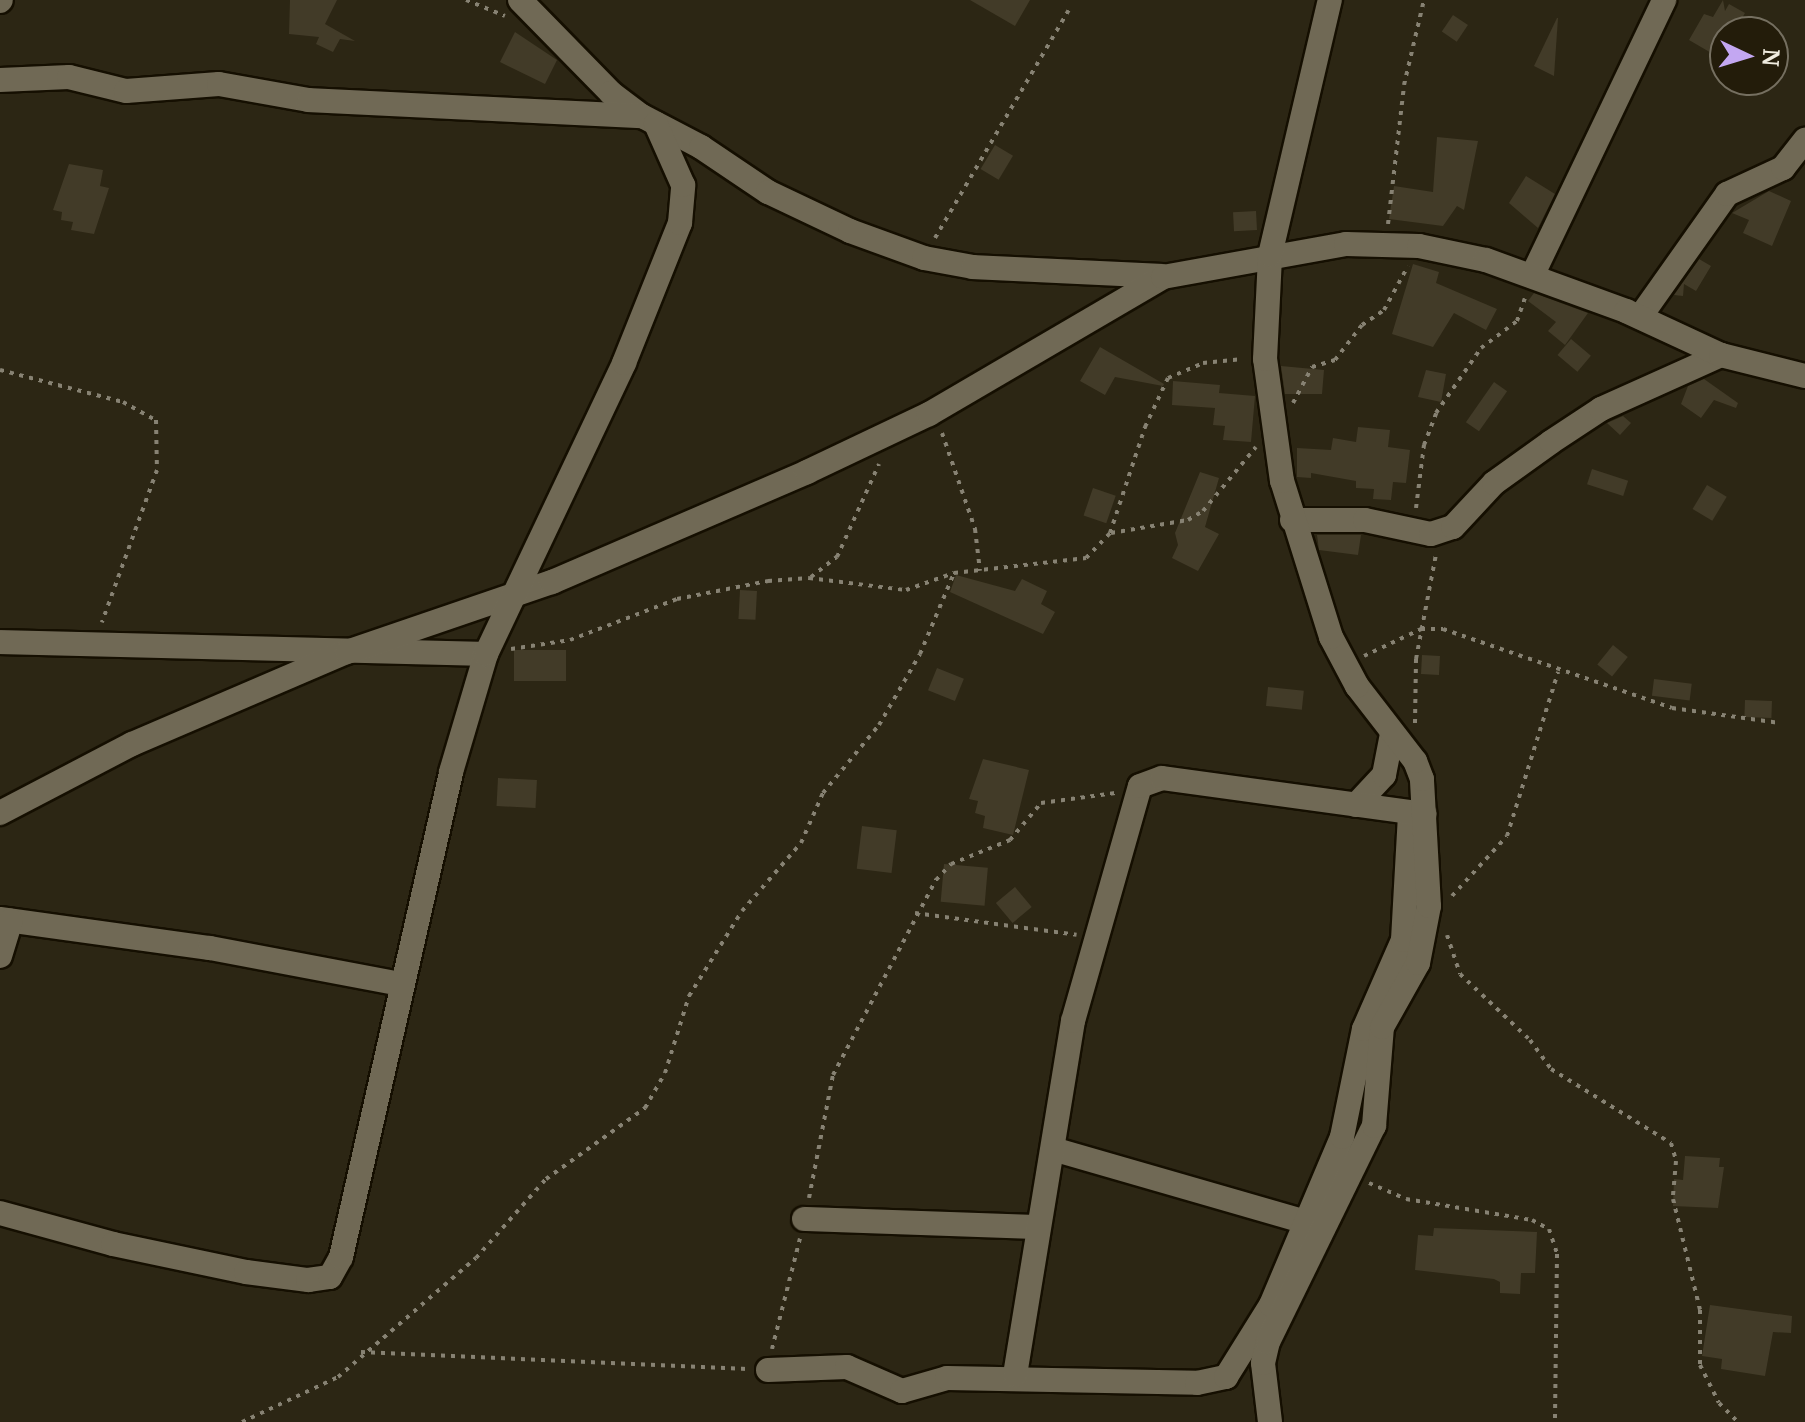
<!DOCTYPE html>
<html>
<head>
<meta charset="utf-8">
<style>
	body { margin:0 }
	#map { position:relative; width:1805px; height:1422px; overflow:hidden; background:#2c2614; font-family:Merriweather,serif }
	div>[style] { position:absolute }
	[style*='--x'] { left:calc(var(--x)*1px); top:calc(var(--y)*1px); width:calc(var(--w)*1px); rotate:calc(var(--a)*1deg) }
	.building>* { inset:0; background:#423b28; transform-origin:0 0 }
	.path>* { height:4px; margin-top:-2px; transform-origin:0; background:repeating-linear-gradient(90deg,#878273 0 4px,transparent 0 10px) }
	.roads { filter:drop-shadow(2px 0 #150f01) drop-shadow(-2px 0 #150f01) drop-shadow(0 2px #150f01) drop-shadow(0 -2px #150f01) }
	.minor>* { height:24px; margin:-12px; padding:0 12px; transform-origin:12px; border-radius:12px; background:#706955 }
	span { translate:-50% -50%; white-space:nowrap; text-align:center; line-height:1.15; -webkit-text-stroke:6px #231c0a; paint-order:stroke }
	.north { position:absolute; left:1709px; top:16px; width:80px; height:80px; box-sizing:border-box; background:#231c0a; border:2px solid #756f60; border-radius:50%; rotate:94deg; font-size:22px; font-weight:700; line-height:32px; text-align:center; color:#f0ece0 }
	.north::after { content:''; display:block; margin:auto; width:28px; height:36px; background:#c3a7f2; clip-path:polygon(50% 0,100% 100%,50% 72%,0 100%) }
</style>
</head>
<body>
<div id="map">
	<div class="building">
		<i style="clip-path:polygon(290px 0,337px 0,325px 24px,355px 41px,340px 39px,333px 52px,316px 44px,319px 37px,289px 34px)"></i>
		<i style="clip-path:polygon(970px 0,1030px 0,1015px 26px)"></i>
		<i style="clip-path:polygon(1723px 0,1725px 11px,1729px 4px,1745px 13px,1734px 32px,1725px 32px,1725px 61px,1689px 40px,1704px 14px,1713px 17px)"></i>
		<i style="left:1453px;top:15px;width:18px;height:20px;rotate:34deg"></i>
		<i style="clip-path:polygon(1557px 18px,1558px 18px,1554px 76px,1534px 66px)"></i>
		<i style="clip-path:polygon(515px 32px,557px 60px,545px 84px,500px 62px)"></i>
		<i style="clip-path:polygon(1437px 137px,1478px 141px,1464px 210px,1457px 206px,1443px 226px,1389px 219px,1394px 186px,1433px 192px)"></i>
		<i style="left:995px;top:145px;width:21px;height:28px;rotate:31deg"></i>
		<i style="clip-path:polygon(69px 164px,103px 170px,100px 186px,109px 188px,94px 234px,71px 230px,73px 222px,61px 220px,62px 212px,53px 210px)"></i>
		<i style="clip-path:polygon(1526px 176px,1555px 194px,1538px 228px,1509px 203px)"></i>
		<i style="clip-path:polygon(1769px 191px,1791px 201px,1772px 246px,1743px 233px,1749px 220px,1732px 213px)"></i>
		<i style="left:1256px;top:211px;width:19px;height:23px;rotate:87deg"></i>
		<i style="clip-path:polygon(1699px 259px,1711px 266px,1696px 291px,1684px 284px,1683px 296px,1674px 295px)"></i>
		<i style="clip-path:polygon(1413px 264px,1439px 272px,1436px 283px,1497px 309px,1486px 330px,1454px 313px,1433px 347px,1392px 334px)"></i>
		<i style="clip-path:polygon(1534px 293px,1588px 313px,1565px 345px,1548px 331px,1556px 322px,1528px 301px)"></i>
		<i style="left:1571px;top:339px;width:26px;height:21px;rotate:40deg"></i>
		<i style="clip-path:polygon(1100px 347px,1164px 384px,1163px 386px,1115px 377px,1105px 395px,1080px 381px)"></i>
		<i style="clip-path:polygon(1281px 366px,1324px 370px,1322px 394px,1285px 394px)"></i>
		<i style="clip-path:polygon(1426px 370px,1446px 374px,1441px 402px,1418px 397px)"></i>
		<i style="clip-path:polygon(1704px 379px,1738px 403px,1736px 408px,1714px 400px,1701px 418px,1681px 404px,1688px 386px)"></i>
		<i style="clip-path:polygon(1173px 381px,1220px 385px,1219px 393px,1255px 396px,1251px 442px,1223px 440px,1225px 426px,1213px 425px,1215px 408px,1172px 405px)"></i>
		<i style="left:1494px;top:382px;width:16px;height:49px;rotate:35deg"></i>
		<i style="clip-path:polygon(1623px 416px,1631px 423px,1620px 435px,1607px 423px)"></i>
		<i style="clip-path:polygon(1358px 427px,1390px 430px,1388px 447px,1410px 450px,1406px 483px,1393px 482px,1391px 500px,1373px 499px,1374px 489px,1356px 488px,1356px 481px,1311px 473px,1311px 478px,1297px 477px,1297px 448px,1331px 450px,1333px 438px,1356px 442px)"></i>
		<i style="left:1592px;top:469px;width:38px;height:16px;rotate:18deg"></i>
		<i style="clip-path:polygon(1200px 472px,1219px 478px,1205px 527px,1219px 534px,1198px 571px,1172px 558px,1178px 545px,1175px 533px)"></i>
		<i style="left:1707px;top:485px;width:23px;height:28px;rotate:31deg"></i>
		<i style="left:1093px;top:488px;width:24px;height:29px;rotate:19deg"></i>
		<i style="clip-path:polygon(1317px 535px,1361px 535px,1358px 555px,1319px 550px)"></i>
		<i style="clip-path:polygon(956px 575px,1015px 591px,1022px 579px,1047px 591px,1041px 604px,1055px 612px,1043px 634px,950px 592px)"></i>
		<i style="left:740px;top:590px;width:17px;height:29px;rotate:3deg"></i>
		<i style="left:1613px;top:645px;width:19px;height:25px;rotate:39deg"></i>
		<i style="left:514px;top:650px;width:52px;height:31px"></i>
		<i style="left:1422px;top:655px;width:18px;height:19px;rotate:3deg"></i>
		<i style="left:937px;top:668px;width:29px;height:24px;rotate:22deg"></i>
		<i style="left:1654px;top:679px;width:38px;height:17px;rotate:7deg"></i>
		<i style="left:1268px;top:687px;width:36px;height:19px;rotate:6deg"></i>
		<i style="left:1745px;top:700px;width:27px;height:17px;rotate:2deg"></i>
		<i style="clip-path:polygon(983px 759px,1029px 770px,1013px 835px,983px 828px,985px 816px,975px 813px,978px 801px,969px 799px)"></i>
		<i style="left:498px;top:778px;width:39px;height:28px;rotate:3deg"></i>
		<i style="left:862px;top:826px;width:35px;height:43px;rotate:7deg"></i>
		<i style="left:944px;top:864px;width:44px;height:38px;rotate:5deg"></i>
		<i style="left:1015px;top:887px;width:26px;height:25px;rotate:50deg"></i>
		<i style="clip-path:polygon(1685px 1156px,1720px 1158px,1719px 1167px,1724px 1167px,1718px 1208px,1673px 1206px,1674px 1179px,1683px 1180px)"></i>
		<i style="clip-path:polygon(1434px 1228px,1537px 1232px,1535px 1273px,1521px 1273px,1520px 1294px,1500px 1293px,1500px 1282px,1494px 1279px,1415px 1270px,1418px 1235px,1433px 1236px)"></i>
		<i style="clip-path:polygon(1710px 1305px,1792px 1316px,1791px 1333px,1773px 1332px,1765px 1376px,1721px 1369px,1722px 1359px,1702px 1356px)"></i>
	</div>
	<div class="path">
		<i style="--x:466;--y:0;--w:42;--a:22.3"></i>
		<i style="--x:1388;--y:224;--w:140;--a:-83.4"></i>
		<i style="--x:1404;--y:85;--w:87;--a:-76.8"></i>
		<i style="--x:935;--y:238;--w:264;--a:-59.6"></i>
		<i style="--x:0;--y:370;--w:127;--a:14.6"></i>
		<i style="--x:123;--y:402;--w:38;--a:29"></i>
		<i style="--x:156;--y:420;--w:50;--a:88.9"></i>
		<i style="--x:157;--y:470;--w:162;--a:109.9"></i>
		<i style="--x:1293;--y:403;--w:41;--a:-62.2"></i>
		<i style="--x:1312;--y:367;--w:24;--a:-17"></i>
		<i style="--x:1335;--y:360;--w:44;--a:-52.4"></i>
		<i style="--x:1362;--y:325;--w:27;--a:-34"></i>
		<i style="--x:1384;--y:310;--w:50;--a:-61.4"></i>
		<i style="--x:942;--y:433;--w:102;--a:71"></i>
		<i style="--x:975;--y:529;--w:42;--a:83.2"></i>
		<i style="--x:1416;--y:508;--w:64;--a:-82.8"></i>
		<i style="--x:1424;--y:445;--w:34;--a:-69"></i>
		<i style="--x:1436;--y:413;--w:79;--a:-55.3"></i>
		<i style="--x:1481;--y:348;--w:45;--a:-36.9"></i>
		<i style="--x:1517;--y:321;--w:24;--a:-71"></i>
		<i style="--x:1111;--y:533;--w:78;--a:-9.6"></i>
		<i style="--x:1188;--y:520;--w:17;--a:-31"></i>
		<i style="--x:1203;--y:511;--w:83;--a:-50.4"></i>
		<i style="--x:811;--y:577;--w:33;--a:-38"></i>
		<i style="--x:837;--y:557;--w:102;--a:-65.7"></i>
		<i style="--x:511;--y:649;--w:60;--a:-8.7"></i>
		<i style="--x:570;--y:640;--w:115;--a:-21"></i>
		<i style="--x:677;--y:599;--w:93;--a:-11.2"></i>
		<i style="--x:768;--y:581;--w:41;--a:-4.2"></i>
		<i style="--x:809;--y:578;--w:98;--a:7.1"></i>
		<i style="--x:906;--y:590;--w:51;--a:-19.5"></i>
		<i style="--x:954;--y:573;--w:133;--a:-6.5"></i>
		<i style="--x:1086;--y:558;--w:35;--a:-46"></i>
		<i style="--x:1110;--y:533;--w:112;--a:-71.7"></i>
		<i style="--x:1145;--y:427;--w:54;--a:-64.9"></i>
		<i style="--x:1168;--y:378;--w:38;--a:-23"></i>
		<i style="--x:1203;--y:363;--w:40;--a:-5.7"></i>
		<i style="--x:1364;--y:656;--w:63;--a:-25.3"></i>
		<i style="--x:1421;--y:629;--w:22;--a:0"></i>
		<i style="--x:1443;--y:629;--w:242;--a:19"></i>
		<i style="--x:1672;--y:708;--w:109;--a:7.9"></i>
		<i style="--x:1415;--y:723;--w:64;--a:-89.1"></i>
		<i style="--x:1416;--y:659;--w:107;--a:-79.2"></i>
		<i style="--x:1452;--y:896;--w:81;--a:-47.5"></i>
		<i style="--x:1507;--y:836;--w:172;--a:-72.7"></i>
		<i style="--x:915;--y:913;--w:163;--a:7.7"></i>
		<i style="--x:1447;--y:935;--w:41;--a:71.6"></i>
		<i style="--x:1460;--y:974;--w:96;--a:43.3"></i>
		<i style="--x:1530;--y:1040;--w:36;--a:54"></i>
		<i style="--x:1551;--y:1069;--w:141;--a:31.7"></i>
		<i style="--x:1671;--y:1143;--w:19;--a:74"></i>
		<i style="--x:1676;--y:1161;--w:38;--a:95"></i>
		<i style="--x:1673;--y:1199;--w:114;--a:76.3"></i>
		<i style="--x:1700;--y:1310;--w:55;--a:90"></i>
		<i style="--x:1700;--y:1365;--w:42;--a:63.4"></i>
		<i style="--x:1719;--y:1403;--w:27;--a:45"></i>
		<i style="--x:1369;--y:1183;--w:40;--a:23.4"></i>
		<i style="--x:1406;--y:1199;--w:128;--a:9.5"></i>
		<i style="--x:1532;--y:1220;--w:19;--a:28"></i>
		<i style="--x:1549;--y:1229;--w:26;--a:72"></i>
		<i style="--x:1557;--y:1254;--w:167;--a:90.7"></i>
		<i style="--x:809;--y:1198;--w:125;--a:-79"></i>
		<i style="--x:833;--y:1075;--w:221;--a:-62.2"></i>
		<i style="--x:936;--y:880;--w:22;--a:-47"></i>
		<i style="--x:951;--y:864;--w:64;--a:-22.1"></i>
		<i style="--x:1010;--y:840;--w:48;--a:-50"></i>
		<i style="--x:1041;--y:803;--w:75;--a:-7.7"></i>
		<i style="--x:772;--y:1349;--w:114;--a:-75.8"></i>
		<i style="--x:361;--y:1352;--w:387;--a:2.5"></i>
		<i style="--x:242;--y:1422;--w:106;--a:-25.1"></i>
		<i style="--x:338;--y:1377;--w:182;--a:-40.8"></i>
		<i style="--x:476;--y:1258;--w:106;--a:-48.5"></i>
		<i style="--x:546;--y:1179;--w:122;--a:-35.6"></i>
		<i style="--x:645;--y:1108;--w:40;--a:-60.3"></i>
		<i style="--x:665;--y:1073;--w:81;--a:-72.7"></i>
		<i style="--x:689;--y:996;--w:100;--a:-58.1"></i>
		<i style="--x:742;--y:911;--w:90;--a:-49.1"></i>
		<i style="--x:801;--y:843;--w:55;--a:-66.3"></i>
		<i style="--x:823;--y:793;--w:88;--a:-50.5"></i>
		<i style="--x:879;--y:725;--w:82;--a:-60"></i>
		<i style="--x:920;--y:654;--w:88;--a:-67.2"></i>
	</div>
	<div class="roads">
		<div class="minor">
			<i style="--x:520;--y:0;--w:130;--a:45.6"></i>
			<i style="--x:611;--y:93;--w:39;--a:37"></i>
			<i style="--x:642;--y:116;--w:67;--a:27.7"></i>
			<i style="--x:701;--y:147;--w:81;--a:33.9"></i>
			<i style="--x:768;--y:192;--w:91;--a:25.4"></i>
			<i style="--x:850;--y:231;--w:79;--a:20"></i>
			<i style="--x:924;--y:258;--w:50;--a:10.4"></i>
			<i style="--x:973;--y:267;--w:189;--a:2.7"></i>
			<i style="--x:0;--y:1;--w:1;--a:-45"></i>
			<i style="--x:0;--y:80;--w:69;--a:-2.5"></i>
			<i style="--x:69;--y:77;--w:59;--a:13.8"></i>
			<i style="--x:126;--y:91;--w:93;--a:-4.3"></i>
			<i style="--x:219;--y:84;--w:91;--a:10.1"></i>
			<i style="--x:309;--y:100;--w:332;--a:2.8"></i>
			<i style="--x:1532;--y:276;--w:306;--a:-64.4"></i>
			<i style="--x:1640;--y:317;--w:151;--a:-54.7"></i>
			<i style="--x:1727;--y:194;--w:62;--a:-24.9"></i>
			<i style="--x:1783;--y:168;--w:36;--a:-52"></i>
			<i style="--x:1292;--y:520;--w:73;--a:0"></i>
			<i style="--x:1365;--y:520;--w:67;--a:12"></i>
			<i style="--x:1431;--y:534;--w:23;--a:-18"></i>
			<i style="--x:1453;--y:527;--w:60;--a:-47"></i>
			<i style="--x:1494;--y:483;--w:70;--a:-35.7"></i>
			<i style="--x:1551;--y:442;--w:60;--a:-33.4"></i>
			<i style="--x:1601;--y:409;--w:132;--a:-24.2"></i>
			<i style="--x:0;--y:642;--w:486;--a:1.4"></i>
			<i style="--x:1356;--y:805;--w:41;--a:-47"></i>
			<i style="--x:1384;--y:775;--w:42;--a:-79"></i>
			<i style="--x:0;--y:813;--w:149;--a:-27.6"></i>
			<i style="--x:132;--y:744;--w:234;--a:-23.2"></i>
			<i style="--x:347;--y:652;--w:217;--a:-18.9"></i>
			<i style="--x:552;--y:582;--w:278;--a:-23.3"></i>
			<i style="--x:807;--y:472;--w:135;--a:-25.4"></i>
			<i style="--x:929;--y:414;--w:271;--a:-30.3"></i>
			<i style="--x:1163;--y:277;--w:186;--a:-10.2"></i>
			<i style="--x:1346;--y:244;--w:73;--a:1.6"></i>
			<i style="--x:1419;--y:246;--w:68;--a:11.8"></i>
			<i style="--x:1486;--y:260;--w:149;--a:20"></i>
			<i style="--x:1626;--y:311;--w:105;--a:24.9"></i>
			<i style="--x:1721;--y:355;--w:87;--a:14"></i>
			<i style="--x:0;--y:919;--w:212;--a:7.9"></i>
			<i style="--x:210;--y:948;--w:194;--a:10.7"></i>
			<i style="--x:0;--y:956;--w:37;--a:-73"></i>
			<i style="--x:1053;--y:1149;--w:263;--a:16.1"></i>
			<i style="--x:0;--y:1213;--w:117;--a:15.3"></i>
			<i style="--x:113;--y:1244;--w:136;--a:11.9"></i>
			<i style="--x:246;--y:1272;--w:63;--a:7.4"></i>
			<i style="--x:308;--y:1280;--w:22;--a:-8"></i>
			<i style="--x:330;--y:1277;--w:23;--a:-61"></i>
			<i style="--x:341;--y:1257;--w:497;--a:-77.2"></i>
			<i style="--x:451;--y:772;--w:123;--a:-73.5"></i>
			<i style="--x:486;--y:654;--w:322;--a:-64.6"></i>
			<i style="--x:624;--y:363;--w:151;--a:-68.2"></i>
			<i style="--x:680;--y:223;--w:38;--a:-85"></i>
			<i style="--x:683;--y:185;--w:67;--a:-113.9"></i>
			<i style="--x:804;--y:1219;--w:234;--a:2"></i>
			<i style="--x:768;--y:1370;--w:79;--a:-2.2"></i>
			<i style="--x:847;--y:1367;--w:60;--a:23.6"></i>
			<i style="--x:902;--y:1391;--w:47;--a:-16.1"></i>
			<i style="--x:947;--y:1378;--w:250;--a:1.1"></i>
			<i style="--x:1197;--y:1383;--w:30;--a:-12"></i>
			<i style="--x:1226;--y:1377;--w:85;--a:-58"></i>
			<i style="--x:1271;--y:1305;--w:182;--a:-67.1"></i>
			<i style="--x:1342;--y:1137;--w:110;--a:-78.5"></i>
			<i style="--x:1364;--y:1029;--w:97;--a:-66.3"></i>
			<i style="--x:1403;--y:940;--w:127;--a:-86.8"></i>
			<i style="--x:1015;--y:1375;--w:359;--a:-80.7"></i>
			<i style="--x:1073;--y:1021;--w:244;--a:-74.1"></i>
			<i style="--x:1140;--y:786;--w:23;--a:-20"></i>
			<i style="--x:1162;--y:778;--w:265;--a:7.8"></i>
			<i style="--x:1270;--y:1422;--w:59;--a:-96.8"></i>
			<i style="--x:1263;--y:1363;--w:22;--a:-77"></i>
			<i style="--x:1268;--y:1342;--w:241;--a:-63.9"></i>
			<i style="--x:1374;--y:1126;--w:99;--a:-85.4"></i>
			<i style="--x:1382;--y:1027;--w:73;--a:-60.6"></i>
			<i style="--x:1418;--y:963;--w:58;--a:-79.1"></i>
			<i style="--x:1429;--y:906;--w:127;--a:-93.2"></i>
			<i style="--x:1422;--y:779;--w:19;--a:-111"></i>
			<i style="--x:1415;--y:761;--w:95;--a:-127.7"></i>
			<i style="--x:1357;--y:686;--w:55;--a:-118"></i>
			<i style="--x:1331;--y:637;--w:164;--a:-107.4"></i>
			<i style="--x:1282;--y:481;--w:123;--a:-97.9"></i>
			<i style="--x:1265;--y:359;--w:104;--a:-87.2"></i>
			<i style="--x:1270;--y:255;--w:262;--a:-76.8"></i>
		</div>
	</div>
	<div class="north">N</div>
</div>
</body>
</html>
